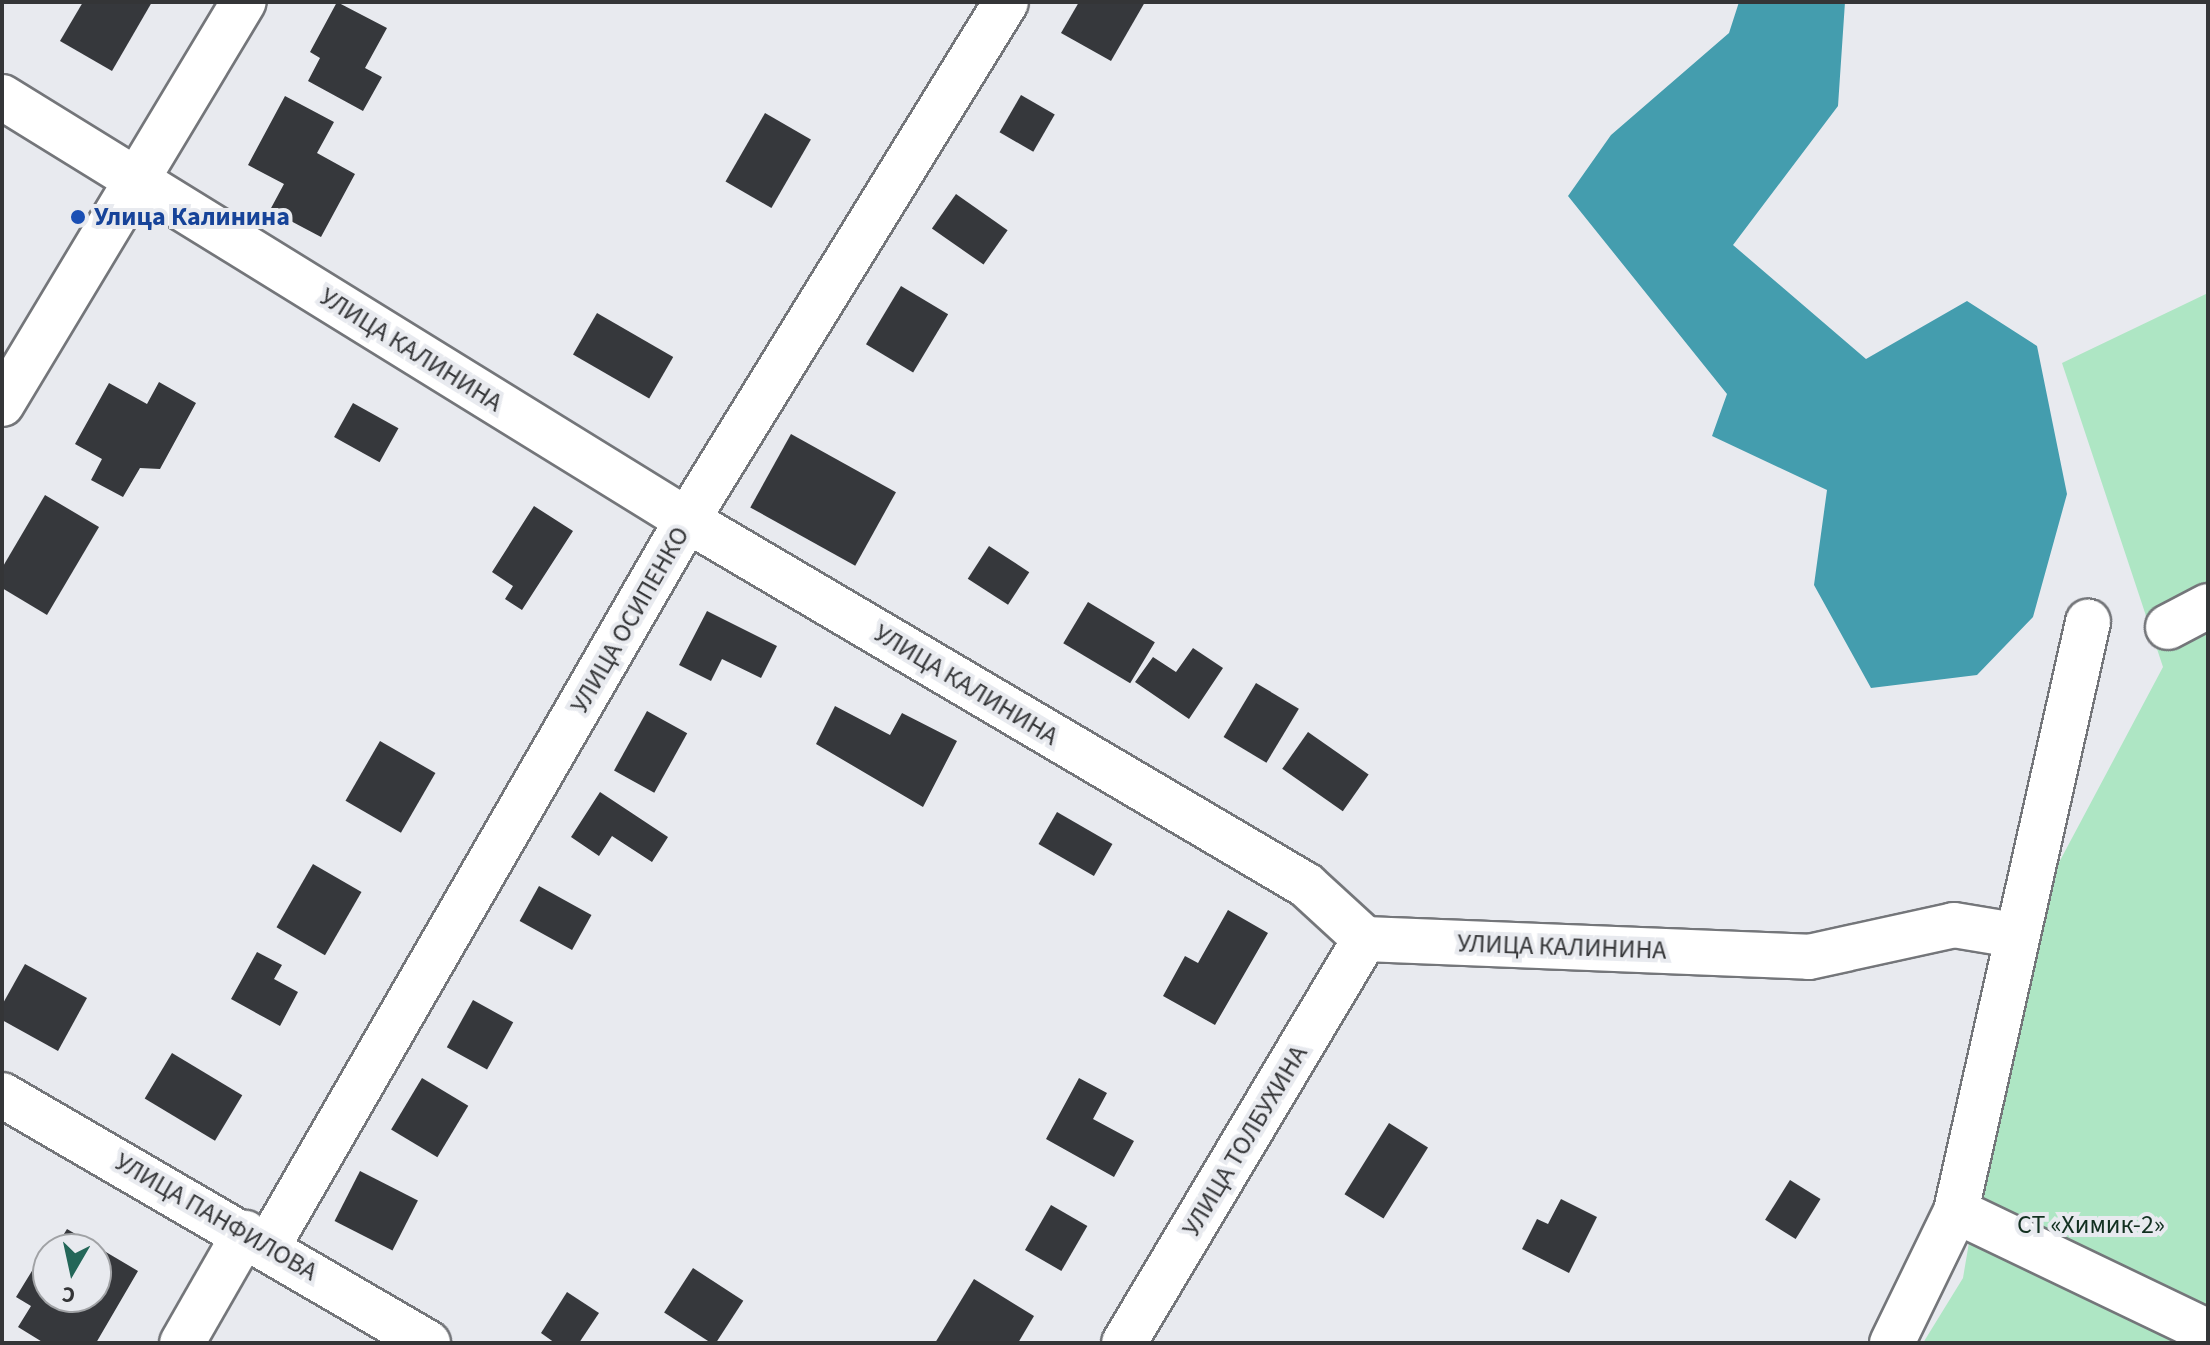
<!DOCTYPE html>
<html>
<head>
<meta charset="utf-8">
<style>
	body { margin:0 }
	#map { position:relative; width:2210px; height:1345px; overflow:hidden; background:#e8eaef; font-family:"Source Sans 3",sans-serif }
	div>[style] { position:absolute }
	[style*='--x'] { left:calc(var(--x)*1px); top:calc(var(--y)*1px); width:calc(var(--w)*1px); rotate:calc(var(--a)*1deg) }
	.green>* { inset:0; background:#aee6c4 }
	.water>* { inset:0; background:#449dae }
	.building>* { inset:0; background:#36383c; transform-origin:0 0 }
	.roads { filter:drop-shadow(2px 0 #74767a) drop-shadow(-2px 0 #74767a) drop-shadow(0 2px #74767a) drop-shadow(0 -2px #74767a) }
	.minor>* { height:44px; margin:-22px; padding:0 22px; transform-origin:22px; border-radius:22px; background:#fff }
	.dots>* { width:22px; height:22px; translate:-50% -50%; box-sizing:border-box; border:4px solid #e8eaef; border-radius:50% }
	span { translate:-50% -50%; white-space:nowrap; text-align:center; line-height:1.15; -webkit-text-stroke:8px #e8eaef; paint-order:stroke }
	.transit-label { font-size:26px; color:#164399; font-weight:700 }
	.left { translate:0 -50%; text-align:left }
	.street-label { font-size:26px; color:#343537 }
	.park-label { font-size:26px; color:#123020 }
	.frame { position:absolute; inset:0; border:4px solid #343537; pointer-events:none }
	.north { position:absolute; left:32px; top:1233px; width:80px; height:80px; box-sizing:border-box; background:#e8eaef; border:2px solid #a0a2a5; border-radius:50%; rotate:189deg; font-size:22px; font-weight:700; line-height:32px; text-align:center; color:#343537 }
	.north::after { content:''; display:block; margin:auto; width:28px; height:36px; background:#236658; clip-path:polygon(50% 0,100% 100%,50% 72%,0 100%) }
</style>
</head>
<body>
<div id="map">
	<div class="green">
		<i style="clip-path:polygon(2208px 293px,2208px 1343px,1923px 1343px,1963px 1278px,2021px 934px,2163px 667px,2062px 363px)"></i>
	</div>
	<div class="water">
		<i style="clip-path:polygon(1739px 2px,1845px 2px,1838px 106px,1733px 245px,1866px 359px,1967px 301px,2037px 346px,2067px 494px,2033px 617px,1977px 675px,1871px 688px,1814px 585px,1827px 490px,1712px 436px,1727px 394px,1568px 196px,1611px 135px,1729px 33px)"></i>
	</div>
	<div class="building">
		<i style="clip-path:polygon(83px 2px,152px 2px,112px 71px,60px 41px)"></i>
		<i style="clip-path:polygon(337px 2px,387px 28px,365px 68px,382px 77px,363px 111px,308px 81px,320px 58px,310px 52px)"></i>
		<i style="clip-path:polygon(1079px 2px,1145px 2px,1111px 61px,1061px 33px)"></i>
		<i style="left:1021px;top:95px;width:39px;height:43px;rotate:30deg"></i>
		<i style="clip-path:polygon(285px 96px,334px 122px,317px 153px,355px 174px,321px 237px,270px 210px,284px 184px,248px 165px)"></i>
		<i style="left:765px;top:113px;width:53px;height:79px;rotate:30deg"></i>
		<i style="left:956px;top:194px;width:63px;height:42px;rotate:35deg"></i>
		<i style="left:901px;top:286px;width:55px;height:68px;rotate:31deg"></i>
		<i style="left:597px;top:313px;width:88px;height:48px;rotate:30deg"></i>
		<i style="clip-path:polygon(159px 382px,196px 403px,160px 469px,140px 468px,123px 497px,91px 480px,102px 459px,75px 444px,109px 383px,147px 404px)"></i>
		<i style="left:353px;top:403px;width:52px;height:39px;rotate:29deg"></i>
		<i style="left:791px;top:434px;width:120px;height:84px;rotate:29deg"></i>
		<i style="clip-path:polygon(45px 495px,99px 527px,47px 615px,2px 588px,2px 568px)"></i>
		<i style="clip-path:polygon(534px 506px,573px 531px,522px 610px,505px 599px,513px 586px,492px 572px)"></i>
		<i style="left:989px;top:546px;width:48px;height:39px;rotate:33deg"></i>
		<i style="left:1088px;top:602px;width:78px;height:48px;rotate:31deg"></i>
		<i style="clip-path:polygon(707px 611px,777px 646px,761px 678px,722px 659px,711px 681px,679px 665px)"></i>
		<i style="clip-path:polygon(1193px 648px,1223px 668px,1189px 719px,1135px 682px,1153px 657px,1176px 672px)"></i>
		<i style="left:1256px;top:683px;width:50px;height:63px;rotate:31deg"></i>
		<i style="clip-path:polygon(835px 706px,890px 735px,902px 713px,957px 741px,923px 807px,816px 744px)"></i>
		<i style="left:647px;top:711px;width:46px;height:68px;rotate:29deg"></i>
		<i style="left:1308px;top:732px;width:74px;height:45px;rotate:35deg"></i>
		<i style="left:380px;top:741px;width:64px;height:69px;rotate:30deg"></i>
		<i style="clip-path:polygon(600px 792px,668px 837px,652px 862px,612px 836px,599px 856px,571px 837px)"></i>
		<i style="left:1057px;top:812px;width:64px;height:37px;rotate:30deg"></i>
		<i style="left:313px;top:864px;width:56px;height:73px;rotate:30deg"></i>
		<i style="left:539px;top:886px;width:60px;height:40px;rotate:29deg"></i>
		<i style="clip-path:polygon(1228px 910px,1268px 933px,1215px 1025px,1163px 996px,1185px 956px,1198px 963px)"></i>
		<i style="clip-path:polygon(257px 952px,282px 965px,274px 979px,298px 992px,280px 1026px,231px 999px)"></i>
		<i style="clip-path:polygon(25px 964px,87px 998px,58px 1051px,2px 1020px,2px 1005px)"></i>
		<i style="left:473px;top:1000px;width:46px;height:54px;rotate:29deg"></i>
		<i style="left:172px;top:1053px;width:82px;height:53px;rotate:31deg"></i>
		<i style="left:422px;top:1078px;width:54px;height:60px;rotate:31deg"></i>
		<i style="clip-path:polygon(1079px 1078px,1107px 1093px,1093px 1119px,1134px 1141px,1114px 1177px,1046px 1139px)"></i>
		<i style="left:1389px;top:1123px;width:46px;height:84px;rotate:32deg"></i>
		<i style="left:360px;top:1171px;width:65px;height:56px;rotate:27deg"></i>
		<i style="left:1790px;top:1180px;width:36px;height:47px;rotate:32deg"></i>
		<i style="clip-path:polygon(1561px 1199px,1597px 1217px,1569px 1273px,1522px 1249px,1537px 1219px,1548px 1224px)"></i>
		<i style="left:1051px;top:1205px;width:42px;height:52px;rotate:30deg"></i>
		<i style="clip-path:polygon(evenodd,67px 1229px,138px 1271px,96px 1343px,44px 1343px,18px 1327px,31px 1306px,16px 1297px,49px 1243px,56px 1247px,67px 1229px,48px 1249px,96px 1249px,96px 1297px,48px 1297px,48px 1249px)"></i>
		<i style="left:693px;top:1268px;width:60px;height:53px;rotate:33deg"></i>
		<i style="clip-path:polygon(974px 1279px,1034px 1316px,1018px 1343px,935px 1343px)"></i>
		<i style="clip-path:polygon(567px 1292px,599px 1313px,579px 1343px,555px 1343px,541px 1333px)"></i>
	</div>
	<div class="roads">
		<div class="minor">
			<i style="--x:2;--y:97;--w:805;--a:31.7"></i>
			<i style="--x:687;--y:520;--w:719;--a:30.53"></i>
			<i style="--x:1306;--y:885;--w:80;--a:42.5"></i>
			<i style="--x:1365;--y:939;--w:444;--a:2.3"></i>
			<i style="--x:1809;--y:957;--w:148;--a:-12.4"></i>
			<i style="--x:1954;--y:925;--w:61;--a:9.5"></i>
			<i style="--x:2;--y:404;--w:469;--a:-59"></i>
			<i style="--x:2168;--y:627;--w:45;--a:-27.7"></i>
			<i style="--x:2;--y:1095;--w:493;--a:30.2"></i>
			<i style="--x:1956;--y:1211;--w:280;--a:25.6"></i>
			<i style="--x:268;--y:1246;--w:838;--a:-60.01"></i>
			<i style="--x:687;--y:520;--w:608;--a:-58.37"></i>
			<i style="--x:182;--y:1343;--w:127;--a:-60.2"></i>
			<i style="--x:1124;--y:1343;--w:470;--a:-59.2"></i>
			<i style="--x:1892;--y:1343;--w:147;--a:-64.1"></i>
			<i style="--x:1956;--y:1211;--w:604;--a:-77.37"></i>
		</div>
	</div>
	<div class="dots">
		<i style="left:78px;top:217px;background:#1a4fb4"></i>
	</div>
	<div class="transit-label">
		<span class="left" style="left:94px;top:217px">Улица Калинина</span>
	</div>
	<div class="street-label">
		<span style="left:411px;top:350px;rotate:32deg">УЛИЦА КАЛИНИНА</span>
		<span style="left:630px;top:620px;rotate:-60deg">УЛИЦА ОСИПЕНКО</span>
		<span style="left:966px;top:685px;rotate:31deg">УЛИЦА КАЛИНИНА</span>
		<span style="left:1562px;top:947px;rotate:2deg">УЛИЦА КАЛИНИНА</span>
		<span style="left:1245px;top:1141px;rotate:-59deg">УЛИЦА ТОЛБУХИНА</span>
		<span style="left:216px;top:1217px;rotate:30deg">УЛИЦА ПАНФИЛОВА</span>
	</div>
	<div class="park-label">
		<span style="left:2091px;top:1225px">СТ «Химик-2»</span>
	</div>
	<div class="frame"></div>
	<div class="north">С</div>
</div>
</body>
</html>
